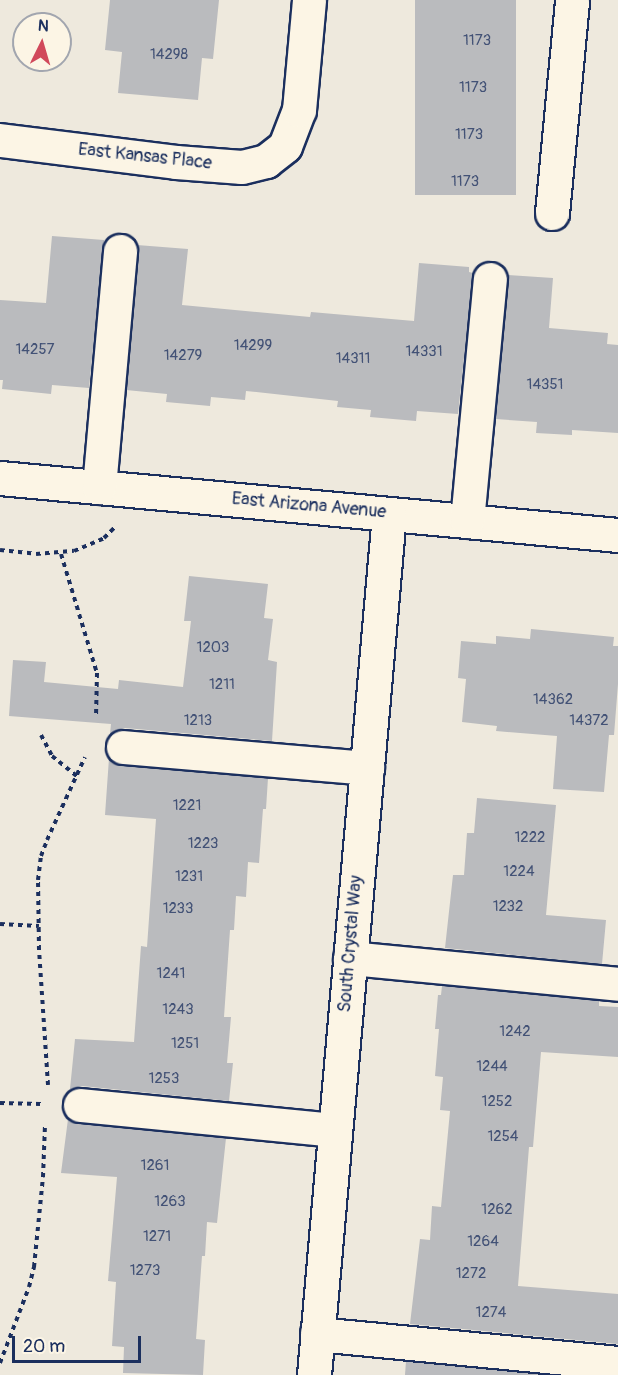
<!DOCTYPE html>
<html>
<head>
<meta charset="utf-8">
<style>
	body { margin:0 }
	#map { position:relative; width:618px; height:1375px; overflow:hidden; background:#eee9dd; font-family:Pangolin,sans-serif }
	div>[style] { position:absolute }
	[style*='--x'] { left:calc(var(--x)*1px); top:calc(var(--y)*1px); width:calc(var(--w)*1px); rotate:calc(var(--a)*1deg) }
	.building>* { inset:0; background:#babbbe; transform-origin:0 0 }
	.path>* { height:4px; margin-top:-2px; transform-origin:0; background:repeating-linear-gradient(90deg,#1b2f5e 0 4.5px,transparent 0 9px) }
	.roads { filter:drop-shadow(2px 0 #1b2f5e) drop-shadow(-2px 0 #1b2f5e) drop-shadow(0 2px #1b2f5e) drop-shadow(0 -2px #1b2f5e) }
	.minor>* { height:33px; margin:-16.5px; padding:0 16.5px; transform-origin:16.5px; border-radius:16.5px; background:#fcf5e5 }
	span { translate:-50% -50%; white-space:nowrap; text-align:center; line-height:1.15; -webkit-text-stroke:5px #fcf5e5; paint-order:stroke }
	.number-label { font-size:15px; color:#435276 }
	.number-label span { -webkit-text-stroke-width:0 }
	.street-label { font-size:18px; color:#1b2f5e }
	.north { position:absolute; left:12px; top:12px; width:60px; height:60px; box-sizing:border-box; background:#fcf5e5; border:2px solid #a2a6af; border-radius:50%; rotate:5deg; font-size:16px; font-weight:700; line-height:24px; text-align:center; color:#1b2f5e }
	.north::after { content:''; display:block; margin:auto; width:21px; height:27px; background:#d1495b; clip-path:polygon(50% 0,100% 100%,50% 72%,0 100%) }
	.scale { position:absolute; left:12px; top:1336px; width:129px; height:27px; box-sizing:border-box; border:3px solid #1b2f5e; border-top:0; padding-left:8px; font-size:18px; line-height:21px; white-space:nowrap; color:#1b2f5e; -webkit-text-stroke:4px #fcf5e5; paint-order:stroke }
</style>
</head>
<body>
<div id="map">
	<div class="building">
		<i style="clip-path:polygon(110px 0,219px 0,213px 59px,202px 58px,198px 100px,118px 93px,122px 52px,105px 50px)"></i>
		<i style="left:415px;top:0;width:101px;height:195px"></i>
		<i style="clip-path:polygon(52px 236px,104px 240px,89px 388px,52px 385px,51px 394px,2px 389px,3px 380px,0 380px,0 300px,46px 303px)"></i>
		<i style="clip-path:polygon(137px 245px,188px 249px,182px 305px,310px 317px,311px 312px,414px 321px,419px 263px,469px 267px,469px 272px,473px 273px,458px 414px,417px 411px,416px 421px,370px 417px,371px 410px,337px 407px,338px 401px,246px 391px,245px 400px,211px 397px,210px 406px,166px 402px,167px 394px,126px 390px)"></i>
		<i style="clip-path:polygon(508px 275px,553px 278px,549px 328px,608px 333px,607px 344px,618px 345px,618px 433px,572px 430px,572px 435px,536px 433px,537px 422px,496px 419px)"></i>
		<i style="clip-path:polygon(189px 576px,268px 584px,264px 618px,273px 619px,268px 660px,277px 662px,272px 741px,125px 728px,110px 734px,111px 724px,9px 716px,13px 660px,46px 662px,44px 682px,118px 689px,119px 680px,183px 687px,191px 621px,184px 621px)"></i>
		<i style="clip-path:polygon(531px 629px,614px 637px,613px 646px,618px 646px,618px 684px,614px 735px,609px 735px,604px 792px,553px 789px,557px 736px,496px 731px,497px 726px,462px 722px,466px 679px,458px 678px,461px 641px,496px 644px,496px 636px,530px 639px)"></i>
		<i style="clip-path:polygon(109px 758px,121px 766px,268px 778px,266px 809px,263px 809px,259px 863px,248px 862px,246px 897px,236px 896px,234px 930px,230px 930px,224px 1017px,231px 1017px,227px 1063px,233px 1063px,229px 1101px,82px 1086px,70px 1089px,75px 1039px,134px 1042px,141px 946px,147px 947px,156px 819px,105px 815px)"></i>
		<i style="clip-path:polygon(477px 798px,556px 805px,546px 915px,606px 920px,602px 964px,445px 948px,453px 875px,464px 875px,467px 833px,474px 833px)"></i>
		<i style="clip-path:polygon(442px 986px,599px 1001px,599px 1006px,618px 1007px,618px 1057px,541px 1052px,533px 1147px,529px 1147px,518px 1286px,618px 1294px,618px 1344px,410px 1324px,420px 1239px,430px 1240px,432px 1206px,441px 1207px,450px 1111px,440px 1110px,443px 1077px,435px 1076px,439px 1029px,435px 1029px,438px 995px,441px 995px)"></i>
		<i style="clip-path:polygon(68px 1119px,78px 1124px,226px 1138px,217px 1223px,207px 1222px,205px 1256px,202px 1256px,196px 1339px,205px 1340px,203px 1375px,123px 1373px,124px 1347px,112px 1346px,116px 1282px,108px 1281px,117px 1177px,61px 1173px)"></i>
		<i style="clip-path:polygon(406px 1361px,547px 1375px,405px 1375px)"></i>
	</div>
	<div class="path">
		<i style="--x:0;--y:550;--w:36;--a:6"></i>
		<i style="--x:36;--y:554;--w:38;--a:-5"></i>
		<i style="--x:74;--y:551;--w:33;--a:-23"></i>
		<i style="--x:104;--y:538;--w:14;--a:-45"></i>
		<i style="--x:61;--y:554;--w:124;--a:73.2"></i>
		<i style="--x:97;--y:673;--w:45;--a:91.3"></i>
		<i style="--x:41;--y:735;--w:24;--a:62"></i>
		<i style="--x:52;--y:756;--w:32;--a:39"></i>
		<i style="--x:0;--y:924;--w:39;--a:3"></i>
		<i style="--x:48;--y:1085;--w:135;--a:-93.8"></i>
		<i style="--x:39;--y:950;--w:70;--a:-90.8"></i>
		<i style="--x:38;--y:880;--w:24;--a:-83"></i>
		<i style="--x:41;--y:856;--w:17;--a:-69"></i>
		<i style="--x:47;--y:840;--w:91;--a:-65.4"></i>
		<i style="--x:0;--y:1103;--w:41;--a:1.4"></i>
		<i style="--x:0;--y:1363;--w:81;--a:-69.1"></i>
		<i style="--x:29;--y:1287;--w:21;--a:-76"></i>
		<i style="--x:34;--y:1267;--w:90;--a:-84.3"></i>
		<i style="--x:43;--y:1177;--w:53;--a:-87.8"></i>
	</div>
	<div class="roads">
		<div class="minor">
			<i style="--x:0;--y:140;--w:177;--a:7.1"></i>
			<i style="--x:176;--y:162;--w:66;--a:4.3"></i>
			<i style="--x:242;--y:167;--w:25;--a:-14"></i>
			<i style="--x:266;--y:161;--w:24;--a:-38"></i>
			<i style="--x:285;--y:146;--w:39;--a:-69"></i>
			<i style="--x:299;--y:110;--w:110;--a:-84.8"></i>
			<i style="--x:552;--y:213;--w:214;--a:-84.6"></i>
			<i style="--x:0;--y:478;--w:621;--a:5.27"></i>
			<i style="--x:99;--y:487;--w:237;--a:-84.9"></i>
			<i style="--x:467;--y:521;--w:243;--a:-84.6"></i>
			<i style="--x:123;--y:747;--w:245;--a:4.9"></i>
			<i style="--x:350;--y:958;--w:269;--a:5.5"></i>
			<i style="--x:80;--y:1105;--w:256;--a:5.6"></i>
			<i style="--x:317;--y:1334;--w:302;--a:5.5"></i>
			<i style="--x:314;--y:1375;--w:864;--a:-85.02"></i>
		</div>
	</div>
	<div class="number-label">
		<span style="left:477px;top:41px">1173</span>
		<span style="left:169px;top:55px">14298</span>
		<span style="left:473px;top:88px">1173</span>
		<span style="left:469px;top:135px">1173</span>
		<span style="left:465px;top:182px">1173</span>
		<span style="left:253px;top:346px">14299</span>
		<span style="left:35px;top:350px">14257</span>
		<span style="left:424px;top:352px">14331</span>
		<span style="left:183px;top:356px">14279</span>
		<span style="left:353px;top:359px">14311</span>
		<span style="left:545px;top:385px">14351</span>
		<span style="left:213px;top:648px">1203</span>
		<span style="left:222px;top:685px">1211</span>
		<span style="left:553px;top:700px">14362</span>
		<span style="left:198px;top:721px">1213</span>
		<span style="left:589px;top:721px">14372</span>
		<span style="left:187px;top:806px">1221</span>
		<span style="left:530px;top:838px">1222</span>
		<span style="left:203px;top:844px">1223</span>
		<span style="left:519px;top:872px">1224</span>
		<span style="left:189px;top:877px">1231</span>
		<span style="left:508px;top:907px">1232</span>
		<span style="left:178px;top:909px">1233</span>
		<span style="left:171px;top:974px">1241</span>
		<span style="left:178px;top:1010px">1243</span>
		<span style="left:515px;top:1032px">1242</span>
		<span style="left:185px;top:1044px">1251</span>
		<span style="left:492px;top:1067px">1244</span>
		<span style="left:164px;top:1079px">1253</span>
		<span style="left:497px;top:1102px">1252</span>
		<span style="left:503px;top:1137px">1254</span>
		<span style="left:155px;top:1166px">1261</span>
		<span style="left:170px;top:1202px">1263</span>
		<span style="left:497px;top:1210px">1262</span>
		<span style="left:157px;top:1237px">1271</span>
		<span style="left:483px;top:1242px">1264</span>
		<span style="left:145px;top:1271px">1273</span>
		<span style="left:471px;top:1274px">1272</span>
		<span style="left:491px;top:1313px">1274</span>
	</div>
	<div class="street-label">
		<span style="left:145px;top:157px;rotate:6deg">East Kansas Place</span>
		<span style="left:309px;top:506px;rotate:5deg">East Arizona Avenue</span>
		<span style="left:351px;top:944px;rotate:-85deg">South Crystal Way</span>
	</div>
	<div class="north">N</div>
	<div class="scale">20 m</div>
</div>
</body>
</html>
